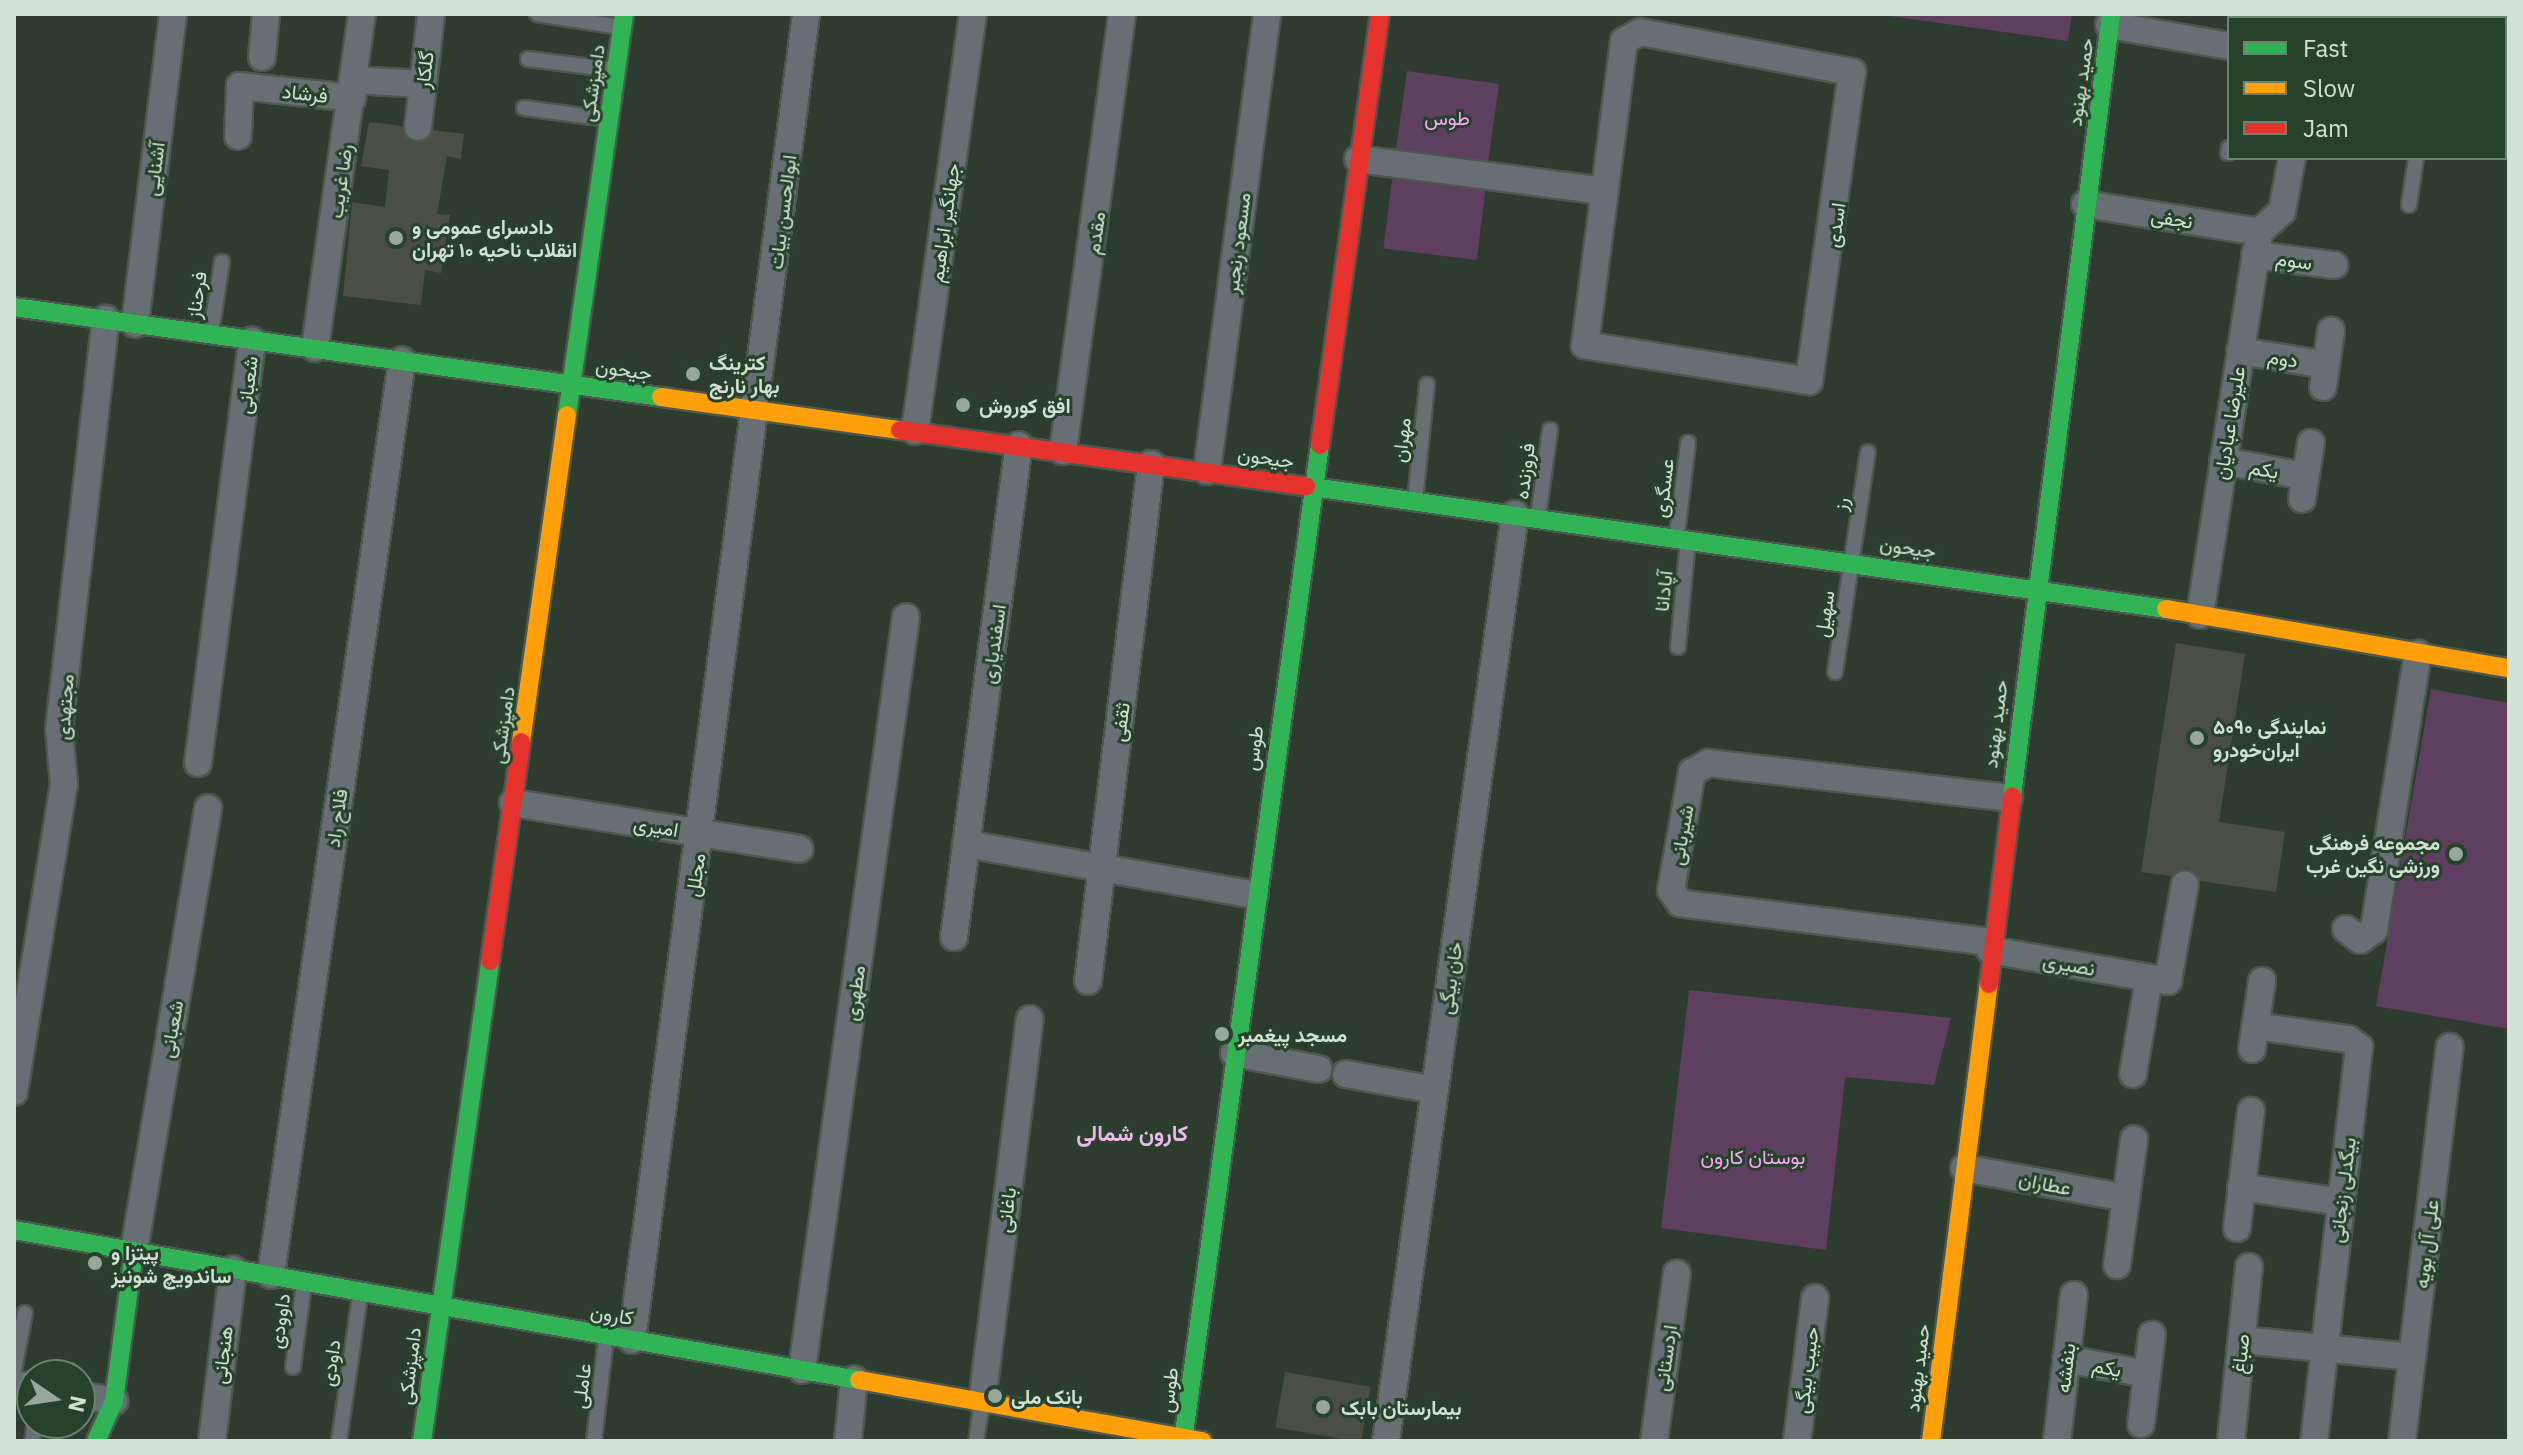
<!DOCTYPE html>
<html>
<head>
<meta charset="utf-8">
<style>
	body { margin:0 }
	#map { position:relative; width:2523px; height:1455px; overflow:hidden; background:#2d3c2f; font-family:"IBM Plex Sans",Vazirmatn,sans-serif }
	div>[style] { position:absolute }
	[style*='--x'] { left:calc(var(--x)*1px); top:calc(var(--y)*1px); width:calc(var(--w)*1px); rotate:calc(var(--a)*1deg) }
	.green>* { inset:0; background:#5f3f5f; transform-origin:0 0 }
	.building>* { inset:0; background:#4b4f43; transform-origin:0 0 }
	.roads { filter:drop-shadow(2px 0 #4c584d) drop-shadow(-2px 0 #4c584d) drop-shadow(0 2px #4c584d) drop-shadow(0 -2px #4c584d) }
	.lane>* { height:14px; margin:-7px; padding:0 7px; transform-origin:7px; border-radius:7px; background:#686f74 }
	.street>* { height:26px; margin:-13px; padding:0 13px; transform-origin:13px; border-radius:13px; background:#686f74 }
	.fast>* { height:18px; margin:-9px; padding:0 9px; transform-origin:9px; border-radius:9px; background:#30b455 }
	.slow>* { height:18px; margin:-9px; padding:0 9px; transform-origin:9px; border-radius:9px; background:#ff9f0a }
	.jam>* { height:18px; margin:-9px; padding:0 9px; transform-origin:9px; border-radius:9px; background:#e5322d }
	.dots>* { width:22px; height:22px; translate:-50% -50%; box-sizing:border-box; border:4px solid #27422b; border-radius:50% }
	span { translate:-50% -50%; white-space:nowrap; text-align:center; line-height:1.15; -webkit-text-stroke:6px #27422b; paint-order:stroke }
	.street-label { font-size:20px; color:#d1e1d3 }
	.park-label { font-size:20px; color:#fba8f7 }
	.poi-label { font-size:20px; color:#d1e1d3; font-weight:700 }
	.left { translate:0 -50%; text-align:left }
	.right { translate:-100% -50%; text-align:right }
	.neighbourhood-label { font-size:22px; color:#f1b6ee; font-weight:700 }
	.frame { position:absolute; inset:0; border:16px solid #d1e1d3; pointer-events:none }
	.legend { position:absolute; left:2227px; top:16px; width:280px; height:144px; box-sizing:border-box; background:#27422b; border:2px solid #6b826e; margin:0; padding:10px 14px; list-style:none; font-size:24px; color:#d1e1d3 }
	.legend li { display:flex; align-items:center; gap:16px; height:40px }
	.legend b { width:40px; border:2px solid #6b826e }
	.north { position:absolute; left:16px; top:1359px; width:80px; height:80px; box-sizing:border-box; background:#27422b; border:2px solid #6b826e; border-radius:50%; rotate:103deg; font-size:22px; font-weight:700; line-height:32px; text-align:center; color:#d1e1d3 }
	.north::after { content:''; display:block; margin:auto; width:28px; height:36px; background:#98a79a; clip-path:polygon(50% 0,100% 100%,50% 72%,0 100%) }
</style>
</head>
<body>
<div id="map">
	<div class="green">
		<i style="clip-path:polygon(1876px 14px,2072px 14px,2068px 41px)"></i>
		<i style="left:1407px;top:71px;width:93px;height:80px;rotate:8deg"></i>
		<i style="left:1392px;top:179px;width:94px;height:70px;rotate:7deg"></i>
		<i style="clip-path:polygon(2431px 689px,2509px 703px,2509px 1029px,2376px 1006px)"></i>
		<i style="clip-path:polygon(1689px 990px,1951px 1018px,1934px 1085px,1845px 1077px,1826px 1250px,1661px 1228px)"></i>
	</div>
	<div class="building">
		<i style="clip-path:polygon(369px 122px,402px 126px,415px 143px,433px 130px,464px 134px,461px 159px,447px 156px,437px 214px,450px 215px,441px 273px,425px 270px,421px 305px,343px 296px,352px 202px,385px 207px,389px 170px,361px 166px)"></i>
		<i style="clip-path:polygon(2176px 643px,2245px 654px,2219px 822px,2285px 832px,2276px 892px,2200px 881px,2187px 868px,2171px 876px,2141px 872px)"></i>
		<i style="left:1285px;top:1372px;width:87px;height:56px;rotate:10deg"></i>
	</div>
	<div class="roads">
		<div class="lane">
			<i style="--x:537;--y:14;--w:84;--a:8.9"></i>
			<i style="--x:2260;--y:18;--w:4;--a:-90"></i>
			<i style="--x:2407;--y:18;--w:4;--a:-76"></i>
			<i style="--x:528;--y:59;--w:88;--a:7.2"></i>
			<i style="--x:524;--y:108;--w:85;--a:7.5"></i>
			<i style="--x:2228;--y:153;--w:5;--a:-79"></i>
			<i style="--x:2409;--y:205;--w:48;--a:-81.5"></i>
			<i style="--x:211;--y:333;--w:72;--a:-81.2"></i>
			<i style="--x:1415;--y:500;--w:116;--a:-84"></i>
			<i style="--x:1538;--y:517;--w:88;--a:-82.1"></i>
			<i style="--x:1677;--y:534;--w:92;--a:-83.1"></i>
			<i style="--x:1678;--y:647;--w:107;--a:-84.7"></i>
			<i style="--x:1835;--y:672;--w:222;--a:-81.5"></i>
			<i style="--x:293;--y:1367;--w:84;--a:-82.5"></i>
			<i style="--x:14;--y:1370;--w:58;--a:-79.1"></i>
			<i style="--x:32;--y:1441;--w:18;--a:-81"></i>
			<i style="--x:339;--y:1441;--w:148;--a:-81.8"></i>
			<i style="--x:594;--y:1441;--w:104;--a:-83.4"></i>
			<i style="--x:976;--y:1441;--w:39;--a:-81"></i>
		</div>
		<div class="street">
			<i style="--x:2109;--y:25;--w:122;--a:9.9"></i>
			<i style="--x:1640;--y:32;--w:216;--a:10.7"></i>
			<i style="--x:1852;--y:72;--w:312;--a:97.9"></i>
			<i style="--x:1809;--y:381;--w:227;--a:-170.9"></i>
			<i style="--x:1585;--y:345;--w:306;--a:-82.7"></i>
			<i style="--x:1624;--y:41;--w:18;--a:-29"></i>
			<i style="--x:262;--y:57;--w:43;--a:-84.7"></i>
			<i style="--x:354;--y:80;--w:68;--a:3.4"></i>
			<i style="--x:2505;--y:93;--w:4;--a:14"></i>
			<i style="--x:418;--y:127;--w:114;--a:-83.4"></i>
			<i style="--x:238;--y:136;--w:50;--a:-87.7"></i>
			<i style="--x:240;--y:86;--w:113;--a:6.1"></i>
			<i style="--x:1358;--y:159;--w:247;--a:7.4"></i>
			<i style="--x:2085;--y:204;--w:176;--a:9.1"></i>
			<i style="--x:2259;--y:232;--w:31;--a:-42"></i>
			<i style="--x:2282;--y:211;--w:54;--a:-79.3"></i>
			<i style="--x:2255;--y:255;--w:80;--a:7.2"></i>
			<i style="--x:135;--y:324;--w:312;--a:-83"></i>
			<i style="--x:315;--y:348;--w:337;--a:-82"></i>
			<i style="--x:2240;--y:351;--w:87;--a:9.2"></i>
			<i style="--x:2323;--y:387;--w:57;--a:-81.9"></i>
			<i style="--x:915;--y:431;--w:421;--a:-82.1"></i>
			<i style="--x:1063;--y:451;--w:441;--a:-82.3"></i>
			<i style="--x:2223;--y:461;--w:83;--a:10.4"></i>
			<i style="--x:1207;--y:471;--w:461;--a:-82.5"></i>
			<i style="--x:2302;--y:499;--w:57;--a:-80.9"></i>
			<i style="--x:2200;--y:615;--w:388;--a:-81.2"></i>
			<i style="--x:198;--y:763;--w:426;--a:-82.7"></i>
			<i style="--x:513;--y:803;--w:290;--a:9.1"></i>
			<i style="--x:966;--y:844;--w:293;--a:10"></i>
			<i style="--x:2346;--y:929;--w:18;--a:38"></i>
			<i style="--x:2360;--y:940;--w:17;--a:-36"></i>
			<i style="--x:2374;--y:930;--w:280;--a:-81"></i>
			<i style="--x:954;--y:937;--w:496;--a:-82.5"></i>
			<i style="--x:1991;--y:942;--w:313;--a:-172.9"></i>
			<i style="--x:1680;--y:903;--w:16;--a:-125"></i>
			<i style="--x:1671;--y:890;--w:120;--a:-79.9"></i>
			<i style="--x:1692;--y:772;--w:18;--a:-29"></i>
			<i style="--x:1708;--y:763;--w:303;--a:6.6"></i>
			<i style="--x:1990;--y:950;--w:181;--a:9.9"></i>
			<i style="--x:2168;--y:981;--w:98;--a:-80.1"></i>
			<i style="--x:1088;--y:981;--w:521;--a:-83.05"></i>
			<i style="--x:2255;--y:1026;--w:94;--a:8"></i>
			<i style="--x:2348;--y:1039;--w:14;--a:36"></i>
			<i style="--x:2359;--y:1047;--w:397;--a:96.5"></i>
			<i style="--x:2252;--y:1049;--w:69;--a:-81.6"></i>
			<i style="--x:1234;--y:1053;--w:86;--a:10.7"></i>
			<i style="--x:1346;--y:1074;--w:90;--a:10.2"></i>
			<i style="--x:2133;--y:1074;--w:97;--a:-80.5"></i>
			<i style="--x:14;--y:1092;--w:312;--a:-80.8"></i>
			<i style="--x:64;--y:784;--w:55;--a:-95.2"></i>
			<i style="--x:59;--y:729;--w:413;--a:-83.5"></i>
			<i style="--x:1964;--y:1168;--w:165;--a:10.5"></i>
			<i style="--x:2241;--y:1187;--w:100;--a:8.6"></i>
			<i style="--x:2237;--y:1228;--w:118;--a:-83.2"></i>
			<i style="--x:134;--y:1251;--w:449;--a:-80.5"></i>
			<i style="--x:2117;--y:1265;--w:127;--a:-82.3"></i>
			<i style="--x:271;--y:1275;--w:924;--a:-81.85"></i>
			<i style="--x:632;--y:1340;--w:1337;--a:-82.52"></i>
			<i style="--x:2242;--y:1340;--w:171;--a:5.7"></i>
			<i style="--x:2066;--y:1359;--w:82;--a:10.5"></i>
			<i style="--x:802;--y:1370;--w:760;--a:-82.14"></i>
			<i style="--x:14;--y:1384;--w:18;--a:9"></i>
			<i style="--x:80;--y:1395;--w:35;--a:10"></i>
			<i style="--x:982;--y:1402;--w:386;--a:-82.9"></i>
			<i style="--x:2141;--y:1424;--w:90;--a:-83"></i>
			<i style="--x:212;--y:1441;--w:173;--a:-83"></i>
			<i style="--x:848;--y:1441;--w:62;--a:-84.5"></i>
			<i style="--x:1386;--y:1441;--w:936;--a:-82.08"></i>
			<i style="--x:1654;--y:1441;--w:169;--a:-82.2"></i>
			<i style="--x:1797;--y:1441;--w:144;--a:-82.8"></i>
			<i style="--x:2057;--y:1441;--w:147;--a:-83.4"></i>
			<i style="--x:2231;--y:1441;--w:175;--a:-84.1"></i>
			<i style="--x:2402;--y:1441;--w:397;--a:-83.1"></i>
		</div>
		<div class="fast">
			<i style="--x:14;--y:307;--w:653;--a:7.92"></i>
			<i style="--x:567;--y:415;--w:405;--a:-81.9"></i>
			<i style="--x:1306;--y:486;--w:869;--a:8.14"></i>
			<i style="--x:2012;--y:796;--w:788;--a:-82.78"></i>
			<i style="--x:14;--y:1230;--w:858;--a:10.07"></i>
			<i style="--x:96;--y:1441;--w:44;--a:-65.8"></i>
			<i style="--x:114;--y:1401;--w:151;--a:-82.4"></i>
			<i style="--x:422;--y:1441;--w:485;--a:-81.9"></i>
			<i style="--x:1183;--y:1441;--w:1005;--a:-82.17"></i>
		</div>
		<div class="slow">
			<i style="--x:661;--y:397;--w:241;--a:7.9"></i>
			<i style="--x:2166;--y:609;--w:348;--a:9.8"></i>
			<i style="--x:521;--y:742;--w:330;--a:-82"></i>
			<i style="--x:859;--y:1380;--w:349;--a:10.1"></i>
			<i style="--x:1931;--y:1441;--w:461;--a:-82.8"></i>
		</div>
		<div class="jam">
			<i style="--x:900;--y:430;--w:410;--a:7.9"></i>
			<i style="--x:1320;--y:445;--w:435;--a:-82.1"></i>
			<i style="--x:490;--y:961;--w:221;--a:-81.9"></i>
			<i style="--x:1989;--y:984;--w:189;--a:-83"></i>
		</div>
	</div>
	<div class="dots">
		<i style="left:396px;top:238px;background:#98a79a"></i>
		<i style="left:693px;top:374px;background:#98a79a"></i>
		<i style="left:963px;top:405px;background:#98a79a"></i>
		<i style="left:2197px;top:738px;background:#98a79a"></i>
		<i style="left:2456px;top:854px;background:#98a79a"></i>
		<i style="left:1222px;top:1034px;background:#98a79a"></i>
		<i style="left:95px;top:1263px;background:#98a79a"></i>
		<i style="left:995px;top:1396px;background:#98a79a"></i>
		<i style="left:1323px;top:1407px;background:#98a79a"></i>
	</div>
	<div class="street-label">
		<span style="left:424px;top:70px;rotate:-83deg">گلکار</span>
		<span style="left:2080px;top:82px;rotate:-82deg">حمید بهنود</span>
		<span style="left:592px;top:83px;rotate:-82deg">دامپزشکی</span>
		<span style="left:305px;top:93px;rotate:6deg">فرشاد</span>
		<span style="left:154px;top:169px;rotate:-83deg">آشنایی</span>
		<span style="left:340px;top:181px;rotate:-82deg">رضا غریب</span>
		<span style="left:782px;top:212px;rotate:-83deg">ابوالحسن بیات</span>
		<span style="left:2172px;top:218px;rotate:9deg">نجفی</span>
		<span style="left:944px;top:223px;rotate:-82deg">جهانگیر ابراهیم</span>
		<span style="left:1835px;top:225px;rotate:-82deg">اسدی</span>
		<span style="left:1095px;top:233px;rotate:-82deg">مقدم</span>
		<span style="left:1237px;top:243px;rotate:-83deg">مسعود رنجبر</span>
		<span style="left:2294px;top:260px;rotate:8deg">سوم</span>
		<span style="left:196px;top:295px;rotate:-82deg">فرحناز</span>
		<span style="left:2283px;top:358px;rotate:9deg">دوم</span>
		<span style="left:624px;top:369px;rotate:8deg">جیحون</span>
		<span style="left:247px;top:385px;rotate:-83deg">شعبانی</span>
		<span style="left:2229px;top:423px;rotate:-81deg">علیرضا عبادیان</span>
		<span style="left:1401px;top:440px;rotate:-84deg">مهران</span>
		<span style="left:1266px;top:457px;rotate:8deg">جیحون</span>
		<span style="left:2264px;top:469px;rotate:10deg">یکم</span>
		<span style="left:1524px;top:471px;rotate:-83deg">فروزنده</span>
		<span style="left:1663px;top:488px;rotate:-83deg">عسگری</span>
		<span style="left:1840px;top:504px;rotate:-81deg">رز</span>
		<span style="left:1908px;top:547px;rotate:8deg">جیحون</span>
		<span style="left:1663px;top:591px;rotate:-84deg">آپادانا</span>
		<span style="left:1824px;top:614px;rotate:-82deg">سهیل</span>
		<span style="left:993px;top:644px;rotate:-82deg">اسفندیاری</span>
		<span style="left:64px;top:707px;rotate:-86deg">مجتهدی</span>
		<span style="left:1120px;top:722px;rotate:-83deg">ثقفی</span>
		<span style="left:1995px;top:724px;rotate:-83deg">حمید بهنود</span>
		<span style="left:502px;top:725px;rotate:-82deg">دامپزشکی</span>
		<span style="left:1253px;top:748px;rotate:-82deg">طوس</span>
		<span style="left:336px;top:818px;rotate:-82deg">فلاح راد</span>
		<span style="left:656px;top:826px;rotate:9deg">امیری</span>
		<span style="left:1681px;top:835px;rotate:-80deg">شیربانی</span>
		<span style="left:695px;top:875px;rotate:-82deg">مجلل</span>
		<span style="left:2069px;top:964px;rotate:10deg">نصیری</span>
		<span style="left:1450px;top:978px;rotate:-82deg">خان بیگی</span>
		<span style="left:854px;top:993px;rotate:-82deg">مطهری</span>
		<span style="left:171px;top:1029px;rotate:-80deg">شعبانی</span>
		<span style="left:2045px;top:1183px;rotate:11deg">عطاران</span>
		<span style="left:2342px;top:1190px;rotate:-83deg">بیگدلی زنجانی</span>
		<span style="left:1006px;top:1210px;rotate:-83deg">باغانی</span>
		<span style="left:2426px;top:1244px;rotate:-83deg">علی آل بویه</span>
		<span style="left:612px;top:1314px;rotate:10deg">کارون</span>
		<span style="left:279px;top:1321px;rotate:-82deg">داوودی</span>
		<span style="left:2240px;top:1354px;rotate:-84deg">صباغ</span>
		<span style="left:222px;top:1355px;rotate:-83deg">هنجانی</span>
		<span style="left:1665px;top:1358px;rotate:-82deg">اردستانی</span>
		<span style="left:330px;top:1363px;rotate:-82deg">داودی</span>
		<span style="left:409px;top:1366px;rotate:-83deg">دامپزشکی</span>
		<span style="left:2107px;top:1367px;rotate:11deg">یکم</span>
		<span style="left:1917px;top:1368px;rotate:-83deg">حمید بهنود</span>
		<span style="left:2065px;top:1368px;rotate:-83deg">بنفشه</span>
		<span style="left:1806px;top:1370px;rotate:-83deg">حبیب بیگی</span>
		<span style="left:581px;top:1386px;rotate:-83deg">عاملی</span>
		<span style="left:1168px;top:1390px;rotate:-83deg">طوس</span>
	</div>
	<div class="park-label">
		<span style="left:1447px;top:117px">طوس</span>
		<span style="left:1753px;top:1156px">بوستان کارون</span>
	</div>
	<div class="poi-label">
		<span class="left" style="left:412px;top:238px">دادسرای عمومی و<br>انقلاب ناحیه ۱۰ تهران</span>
		<span class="left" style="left:709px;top:374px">کترینگ<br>بهار نارنج</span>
		<span class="left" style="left:979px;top:405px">افق کوروش</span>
		<span class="left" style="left:2213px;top:738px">نمایندگی ۵۰۹۰<br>ایران‌خودرو</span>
		<span class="right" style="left:2440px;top:854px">مجموعه فرهنگی<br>ورزشی نگین غرب</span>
		<span class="left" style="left:1238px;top:1034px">مسجد پیغمبر</span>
		<span class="left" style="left:111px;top:1264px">پیتزا و<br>ساندویچ شونیز</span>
		<span class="left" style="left:1011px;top:1396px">بانک ملی</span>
		<span class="left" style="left:1341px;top:1407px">بیمارستان بابک</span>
	</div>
	<div class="neighbourhood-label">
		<span style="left:1132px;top:1133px">کارون شمالی</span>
	</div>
	<div class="frame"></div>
	<ul class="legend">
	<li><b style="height:10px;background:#30b455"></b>Fast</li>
	<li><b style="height:10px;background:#ff9f0a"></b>Slow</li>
	<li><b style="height:10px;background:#e5322d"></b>Jam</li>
	</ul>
	<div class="north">N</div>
</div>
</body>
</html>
